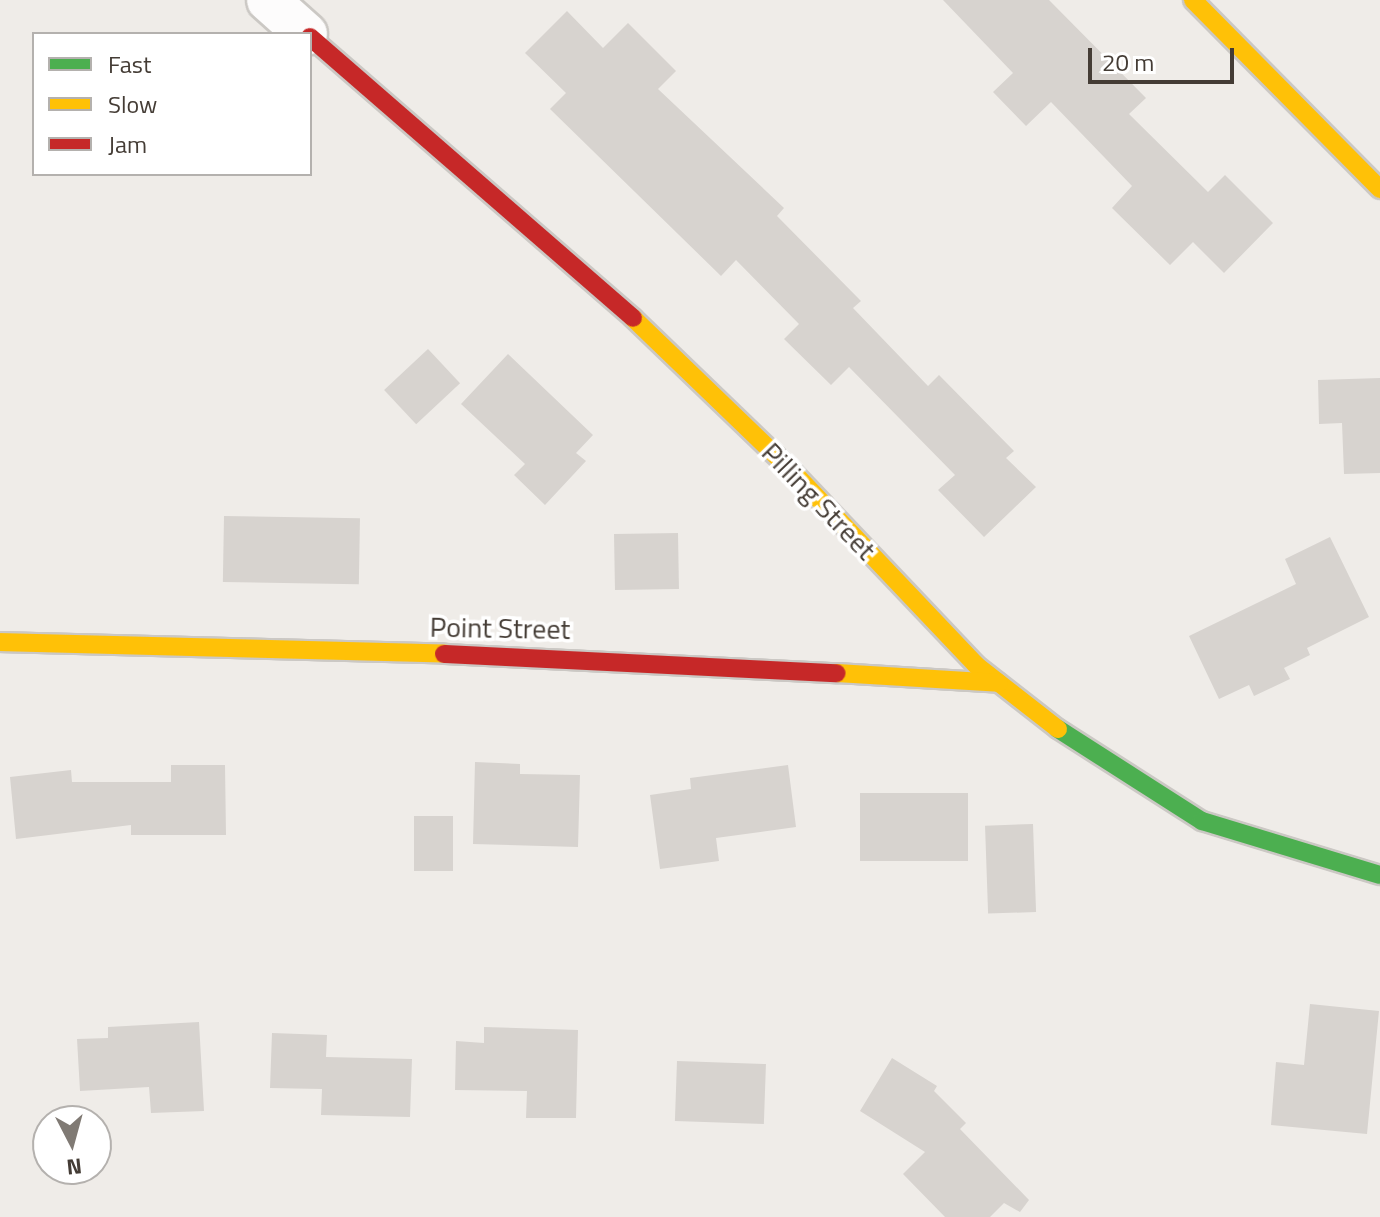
<!DOCTYPE html>
<html>
<head>
<meta charset="utf-8">
<style>
	body { margin:0 }
	#map { position:relative; width:1380px; height:1217px; overflow:hidden; background:#efece8; font-family:"Titillium Web",sans-serif }
	div>[style] { position:absolute }
	[style*='--x'] { left:calc(var(--x)*1px); top:calc(var(--y)*1px); width:calc(var(--w)*1px); rotate:calc(var(--a)*1deg) }
	.building>* { inset:0; background:#d7d3cf; transform-origin:0 0 }
	.roads { filter:drop-shadow(2px 0 #cbc8c4) drop-shadow(-2px 0 #cbc8c4) drop-shadow(0 2px #cbc8c4) drop-shadow(0 -2px #cbc8c4) }
	.street>* { height:42px; margin:-21px; padding:0 21px; transform-origin:21px; border-radius:21px; background:#fdfcfc }
	.fast>* { height:18px; margin:-9px; padding:0 9px; transform-origin:9px; border-radius:9px; background:#4caf50 }
	.slow>* { height:18px; margin:-9px; padding:0 9px; transform-origin:9px; border-radius:9px; background:#ffc107 }
	.jam>* { height:18px; margin:-9px; padding:0 9px; transform-origin:9px; border-radius:9px; background:#c62828 }
	span { translate:-50% -50%; white-space:nowrap; text-align:center; line-height:1.15; -webkit-text-stroke:7px #fff; paint-order:stroke }
	.street-label { font-size:28px; color:#443c35 }
	.legend { position:absolute; left:32px; top:32px; width:280px; height:144px; box-sizing:border-box; background:#fff; border:2px solid #b4b1ae; margin:0; padding:10px 14px; list-style:none; font-size:24px; color:#443c35 }
	.legend li { display:flex; align-items:center; gap:16px; height:40px }
	.legend b { width:40px; border:2px solid #b4b1ae }
	.north { position:absolute; left:32px; top:1105px; width:80px; height:80px; box-sizing:border-box; background:#fff; border:2px solid #b4b1ae; border-radius:50%; rotate:174deg; font-size:22px; font-weight:700; line-height:32px; text-align:center; color:#443c35 }
	.north::after { content:''; display:block; margin:auto; width:28px; height:36px; background:#807a74; clip-path:polygon(50% 0,100% 100%,50% 72%,0 100%) }
	.scale { position:absolute; left:1088px; top:48px; width:146px; height:36px; box-sizing:border-box; border:4px solid #443c35; border-top:0; padding-left:10px; font-size:24px; line-height:28px; white-space:nowrap; color:#443c35; -webkit-text-stroke:6px #fff; paint-order:stroke }
</style>
</head>
<body>
<div id="map">
	<div class="building">
		<i style="clip-path:polygon(943px 0,1049px 0,1146px 98px,1129px 114px,1208px 192px,1225px 175px,1273px 223px,1224px 273px,1193px 242px,1170px 265px,1112px 208px,1132px 186px,1051px 102px,1026px 126px,993px 92px,1013px 73px)"></i>
		<i style="clip-path:polygon(567px 11px,603px 48px,628px 23px,676px 71px,658px 89px,784px 208px,777px 216px,861px 301px,853px 308px,928px 386px,939px 375px,1014px 451px,1006px 458px,1036px 487px,984px 537px,938px 490px,955px 475px,849px 367px,831px 385px,784px 339px,799px 324px,736px 260px,721px 276px,550px 109px,566px 93px,525px 53px)"></i>
		<i style="left:428px;top:349px;width:47px;height:60px;rotate:47deg"></i>
		<i style="clip-path:polygon(508px 354px,593px 435px,576px 453px,586px 461px,545px 505px,514px 475px,525px 464px,461px 404px)"></i>
		<i style="clip-path:polygon(1380px 378px,1380px 473px,1344px 474px,1342px 423px,1319px 424px,1318px 380px)"></i>
		<i style="left:224px;top:516px;width:136px;height:66px;rotate:1deg"></i>
		<i style="left:678px;top:533px;width:56px;height:64px;rotate:89deg"></i>
		<i style="clip-path:polygon(1330px 537px,1369px 617px,1307px 648px,1310px 655px,1284px 668px,1290px 679px,1254px 696px,1249px 685px,1219px 699px,1189px 636px,1296px 584px,1285px 559px)"></i>
		<i style="clip-path:polygon(475px 762px,520px 764px,520px 774px,580px 775px,578px 847px,473px 844px)"></i>
		<i style="clip-path:polygon(171px 765px,225px 765px,226px 835px,131px 835px,131px 825px,16px 839px,10px 777px,71px 770px,72px 782px,171px 782px)"></i>
		<i style="clip-path:polygon(788px 765px,796px 827px,716px 838px,719px 861px,660px 869px,650px 795px,691px 789px,690px 778px)"></i>
		<i style="left:860px;top:793px;width:108px;height:68px"></i>
		<i style="left:414px;top:816px;width:39px;height:55px"></i>
		<i style="left:1033px;top:824px;width:88px;height:48px;rotate:88deg"></i>
		<i style="clip-path:polygon(1310px 1004px,1379px 1011px,1367px 1134px,1271px 1125px,1276px 1062px,1304px 1065px)"></i>
		<i style="clip-path:polygon(199px 1022px,204px 1111px,151px 1113px,149px 1087px,80px 1091px,77px 1039px,108px 1038px,108px 1027px)"></i>
		<i style="clip-path:polygon(484px 1027px,578px 1030px,576px 1118px,526px 1118px,527px 1091px,455px 1090px,456px 1041px,484px 1043px)"></i>
		<i style="clip-path:polygon(272px 1033px,327px 1035px,326px 1057px,412px 1059px,410px 1117px,321px 1115px,322px 1089px,270px 1088px)"></i>
		<i style="clip-path:polygon(892px 1058px,937px 1086px,934px 1091px,966px 1123px,960px 1129px,1029px 1200px,1020px 1212px,1004px 1203px,990px 1217px,945px 1217px,903px 1174px,925px 1152px,860px 1111px)"></i>
		<i style="left:677px;top:1061px;width:89px;height:60px;rotate:2deg"></i>
	</div>
	<div class="roads">
		<div class="street">
			<i style="--x:268;--y:0;--w:51;--a:41.8"></i>
		</div>
		<div class="fast">
			<i style="--x:1058;--y:729;--w:171;--a:32.6"></i>
			<i style="--x:1202;--y:821;--w:186;--a:16.9"></i>
		</div>
		<div class="slow">
			<i style="--x:1193;--y:0;--w:266;--a:45.3"></i>
			<i style="--x:633;--y:318;--w:222;--a:43.9"></i>
			<i style="--x:793;--y:472;--w:266;--a:46.5"></i>
			<i style="--x:976;--y:665;--w:104;--a:38"></i>
			<i style="--x:0;--y:642;--w:444;--a:1.5"></i>
			<i style="--x:837;--y:673;--w:162;--a:3.5"></i>
		</div>
		<div class="jam">
			<i style="--x:310;--y:37;--w:428;--a:41"></i>
			<i style="--x:444;--y:654;--w:393;--a:2.8"></i>
		</div>
	</div>
	<div class="street-label">
		<span style="left:819px;top:501px;rotate:46deg">Pilling Street</span>
		<span style="left:500px;top:628px;rotate:1deg">Point Street</span>
	</div>
	<ul class="legend">
	<li><b style="height:10px;background:#4caf50"></b>Fast</li>
	<li><b style="height:10px;background:#ffc107"></b>Slow</li>
	<li><b style="height:10px;background:#c62828"></b>Jam</li>
	</ul>
	<div class="north">N</div>
	<div class="scale">20 m</div>
</div>
</body>
</html>
